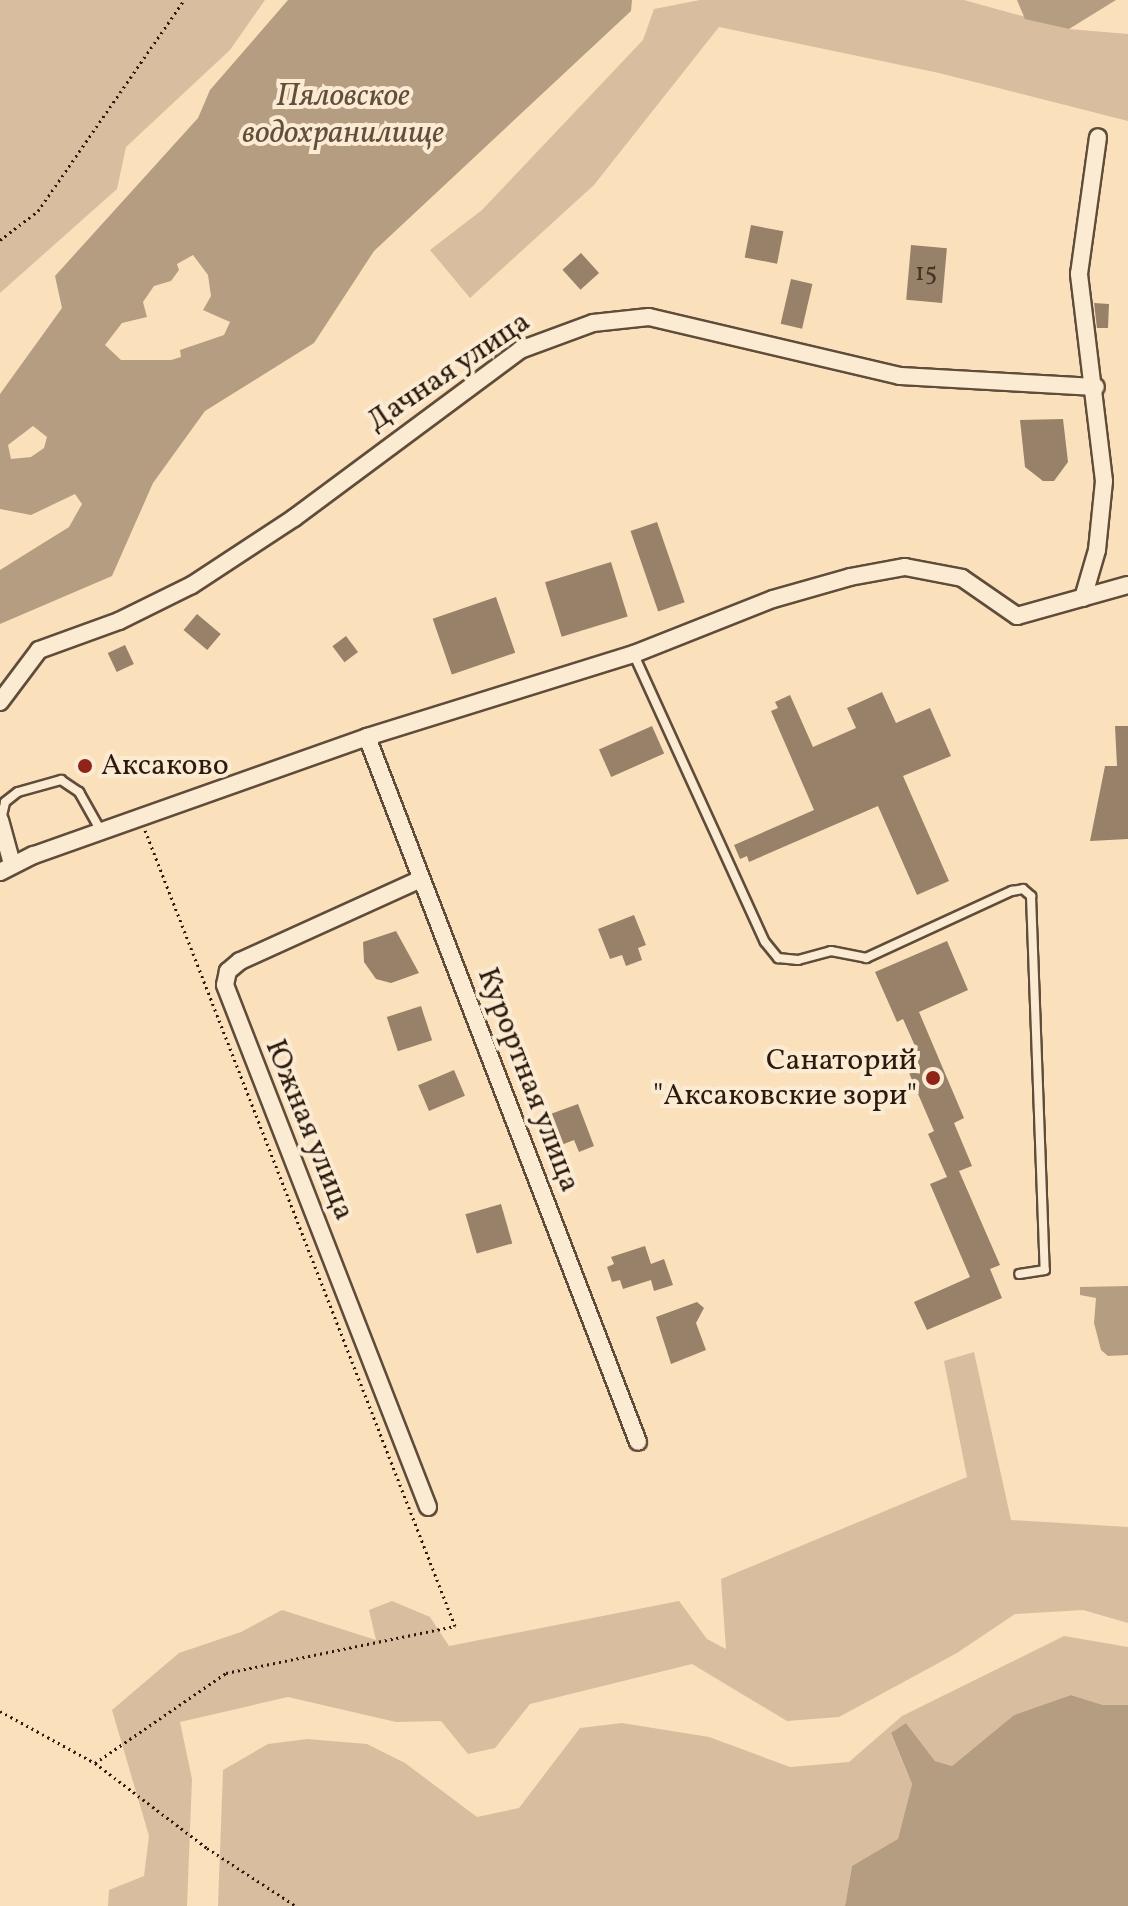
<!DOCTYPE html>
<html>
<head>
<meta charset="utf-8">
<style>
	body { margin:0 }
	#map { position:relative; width:1128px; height:1906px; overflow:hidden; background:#fbe0bc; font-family:Vollkorn,serif }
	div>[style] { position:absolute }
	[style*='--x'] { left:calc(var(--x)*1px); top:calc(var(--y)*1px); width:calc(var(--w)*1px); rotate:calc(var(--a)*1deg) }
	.green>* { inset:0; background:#d8be9f }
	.water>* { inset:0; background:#b59d81 }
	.building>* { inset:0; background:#988169; transform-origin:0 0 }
	.path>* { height:3px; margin-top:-1.5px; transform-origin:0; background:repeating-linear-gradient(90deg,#2c1a0f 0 2px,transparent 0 6px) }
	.roads { filter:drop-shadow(2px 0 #604c3a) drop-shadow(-2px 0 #604c3a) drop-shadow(0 2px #604c3a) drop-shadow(0 -2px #604c3a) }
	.lane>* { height:8px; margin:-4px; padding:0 4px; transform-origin:4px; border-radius:4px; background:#fcebd3 }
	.street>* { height:16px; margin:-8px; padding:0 8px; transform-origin:8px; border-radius:8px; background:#fcebd3 }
	.dots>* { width:22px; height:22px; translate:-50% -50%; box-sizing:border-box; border:4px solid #fcebd3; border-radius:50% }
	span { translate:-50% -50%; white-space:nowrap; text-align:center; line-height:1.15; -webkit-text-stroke:8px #fcebd3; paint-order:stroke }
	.number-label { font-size:26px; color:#473426 }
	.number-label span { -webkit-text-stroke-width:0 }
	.street-label { font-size:30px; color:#2c1a0f }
	.poi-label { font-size:30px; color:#2c1a0f }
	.left { translate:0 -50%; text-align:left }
	.right { translate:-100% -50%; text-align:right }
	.water-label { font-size:32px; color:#634e3d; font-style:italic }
</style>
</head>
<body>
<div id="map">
	<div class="green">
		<i style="clip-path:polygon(0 0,265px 0,230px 50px,126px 147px,117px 189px,0 293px)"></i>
		<i style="clip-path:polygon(700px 0,964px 0,1069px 29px,1128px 34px,1128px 121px,939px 73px,719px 27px,594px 185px,470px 298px,430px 250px,482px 210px,643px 40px,654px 9px)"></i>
		<i style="clip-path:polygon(974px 1352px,1011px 1520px,1128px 1527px,1128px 1623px,1083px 1610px,1015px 1614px,957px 1653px,839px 1717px,787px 1721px,692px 1664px,530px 1704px,495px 1748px,468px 1754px,441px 1721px,396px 1722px,288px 1697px,180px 1722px,192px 1779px,187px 1906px,108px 1906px,109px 1890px,144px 1876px,149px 1836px,112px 1710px,179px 1653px,241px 1632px,282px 1610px,376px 1640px,369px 1610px,392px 1601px,430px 1617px,449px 1646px,679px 1601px,707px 1639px,726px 1649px,721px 1579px,967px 1477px,944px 1361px)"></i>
		<i style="clip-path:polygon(1064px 1636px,1128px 1647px,1128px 1705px,1103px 1705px,1071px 1695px,1014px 1715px,952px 1766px,935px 1761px,906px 1723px,891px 1734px,912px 1784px,898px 1840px,852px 1866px,845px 1906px,218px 1906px,223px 1770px,268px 1744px,307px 1739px,367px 1744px,405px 1763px,477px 1817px,519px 1808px,580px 1728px,622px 1723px,709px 1737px,790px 1767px,849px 1762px,902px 1716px)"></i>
	</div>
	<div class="water">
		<i style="clip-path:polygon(evenodd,288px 0,632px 0,631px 11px,374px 251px,314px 343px,205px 411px,153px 483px,112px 576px,0 624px,0 570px,69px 527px,82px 504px,75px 494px,31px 515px,0 509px,0 394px,62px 308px,55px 276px,198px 118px,210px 90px,288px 0,193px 255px,208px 275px,211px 296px,203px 310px,230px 322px,224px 335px,180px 350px,181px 357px,171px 360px,121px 360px,105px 345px,122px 323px,147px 317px,143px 302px,154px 286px,171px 281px,179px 270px,177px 264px,193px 255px,288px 0,33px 426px,47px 437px,44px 448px,31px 457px,11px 459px,8px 445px,33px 426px)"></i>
		<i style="clip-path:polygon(1017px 0,1116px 0,1069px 29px,1025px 19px)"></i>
		<i style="clip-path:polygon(1128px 1286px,1128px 1355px,1108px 1356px,1101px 1350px,1094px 1323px,1096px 1298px,1080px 1295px,1080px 1287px)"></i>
		<i style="clip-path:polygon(1071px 1695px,1103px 1705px,1128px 1705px,1128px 1906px,845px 1906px,852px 1866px,898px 1839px,912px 1784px,891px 1733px,906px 1723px,935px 1761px,952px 1766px,1014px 1715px)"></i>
	</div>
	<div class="building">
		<i style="left:751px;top:225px;width:33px;height:33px;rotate:11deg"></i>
		<i style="left:911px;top:245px;width:36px;height:55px;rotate:5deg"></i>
		<i style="left:581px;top:253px;width:27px;height:25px;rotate:48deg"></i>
		<i style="left:791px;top:279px;width:22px;height:46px;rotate:13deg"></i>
		<i style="clip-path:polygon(1094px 303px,1109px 304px,1108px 328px,1097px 328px)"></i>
		<i style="clip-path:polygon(1063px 419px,1068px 462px,1054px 481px,1043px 481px,1025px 467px,1020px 420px)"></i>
		<i style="left:657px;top:522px;width:85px;height:28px;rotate:71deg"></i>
		<i style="left:611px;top:562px;width:57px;height:69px;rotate:73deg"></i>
		<i style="left:496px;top:597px;width:59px;height:67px;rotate:71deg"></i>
		<i style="left:197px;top:614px;width:31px;height:21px;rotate:40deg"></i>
		<i style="left:346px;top:636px;width:20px;height:17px;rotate:53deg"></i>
		<i style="left:125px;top:645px;width:21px;height:19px;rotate:65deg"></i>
		<i style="clip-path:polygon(882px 692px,896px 723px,930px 708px,951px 756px,903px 776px,949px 881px,917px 895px,878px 806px,749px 862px,747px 856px,740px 859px,734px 845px,814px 810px,771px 711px,778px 708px,775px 702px,790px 695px,813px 747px,856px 728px,847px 708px)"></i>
		<i style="left:652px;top:726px;width:30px;height:58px;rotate:66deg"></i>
		<i style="clip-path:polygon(1115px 726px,1128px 726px,1128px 839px,1090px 841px,1105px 766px,1117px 766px)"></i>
		<i style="clip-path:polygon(634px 915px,646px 945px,638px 948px,642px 960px,626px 966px,622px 955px,610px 959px,598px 929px)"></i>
		<i style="clip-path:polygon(396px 931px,419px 973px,391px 983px,376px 979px,364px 962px,363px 942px)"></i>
		<i style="clip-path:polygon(947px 941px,968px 990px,919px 1012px,964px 1118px,954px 1123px,972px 1166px,959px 1171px,1000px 1265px,990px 1269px,1002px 1298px,927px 1330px,914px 1302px,970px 1277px,930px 1184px,947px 1177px,928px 1134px,934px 1131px,900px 1052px,915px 1046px,903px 1019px,897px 1022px,875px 972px)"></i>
		<i style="left:421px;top:1006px;width:36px;height:36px;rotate:72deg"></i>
		<i style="left:454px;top:1070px;width:28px;height:39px;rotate:67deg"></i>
		<i style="clip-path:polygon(578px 1104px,594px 1146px,579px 1152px,574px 1140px,546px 1151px,534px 1120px)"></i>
		<i style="left:501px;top:1204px;width:41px;height:37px;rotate:74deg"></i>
		<i style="clip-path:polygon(645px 1246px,651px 1264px,664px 1259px,673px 1285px,654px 1291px,651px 1280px,623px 1289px,620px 1280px,612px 1282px,607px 1267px,614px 1264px,611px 1257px)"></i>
		<i style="clip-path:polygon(697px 1302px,704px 1308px,696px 1323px,706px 1350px,671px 1364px,656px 1317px)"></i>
	</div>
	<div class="path">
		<i style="--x:0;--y:240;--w:48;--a:-37.3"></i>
		<i style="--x:38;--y:211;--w:257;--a:-55.3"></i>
		<i style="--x:0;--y:1711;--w:108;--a:28.7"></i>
		<i style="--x:95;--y:1763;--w:159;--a:-34.5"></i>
		<i style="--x:226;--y:1673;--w:234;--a:-11.6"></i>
		<i style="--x:455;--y:1626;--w:854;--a:-111.28"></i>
		<i style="--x:95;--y:1763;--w:141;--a:37.2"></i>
		<i style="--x:207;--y:1848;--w:106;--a:33.1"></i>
	</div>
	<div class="roads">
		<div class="lane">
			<i style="--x:634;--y:655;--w:315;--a:65.5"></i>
			<i style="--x:765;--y:942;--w:21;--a:51"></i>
			<i style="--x:778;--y:958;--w:20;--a:6"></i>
			<i style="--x:798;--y:960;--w:34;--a:-15"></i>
			<i style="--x:831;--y:951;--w:36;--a:11"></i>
			<i style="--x:866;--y:958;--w:161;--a:-24.7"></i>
			<i style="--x:1012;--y:891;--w:11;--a:-10"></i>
			<i style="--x:1023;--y:889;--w:11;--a:41"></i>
			<i style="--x:1031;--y:896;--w:374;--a:87.9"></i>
			<i style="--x:1045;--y:1270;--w:26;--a:171"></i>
			<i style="--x:1;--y:820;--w:18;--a:-77"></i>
			<i style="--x:5;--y:802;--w:16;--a:-38"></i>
			<i style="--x:18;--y:792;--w:45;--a:-15.6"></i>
			<i style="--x:61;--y:780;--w:22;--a:34"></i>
			<i style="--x:79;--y:792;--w:45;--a:60.6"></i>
		</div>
		<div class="street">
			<i style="--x:1083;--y:598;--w:50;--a:-73.7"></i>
			<i style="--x:1097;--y:550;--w:69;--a:-84.2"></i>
			<i style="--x:1104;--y:481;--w:209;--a:-96.9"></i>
			<i style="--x:1079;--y:274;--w:138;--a:-82.1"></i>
			<i style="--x:0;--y:702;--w:65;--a:-53.1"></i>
			<i style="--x:39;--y:650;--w:85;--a:-19.9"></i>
			<i style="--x:119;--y:621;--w:81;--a:-26.3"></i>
			<i style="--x:192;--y:585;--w:122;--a:-33.3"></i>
			<i style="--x:294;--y:518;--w:282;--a:-36.6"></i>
			<i style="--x:520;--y:350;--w:78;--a:-20.3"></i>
			<i style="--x:593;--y:323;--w:56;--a:-6.1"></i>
			<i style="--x:649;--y:317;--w:258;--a:13.2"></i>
			<i style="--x:900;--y:376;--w:196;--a:3.2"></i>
			<i style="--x:367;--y:737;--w:755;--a:68.97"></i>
			<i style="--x:0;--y:820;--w:46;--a:74.7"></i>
			<i style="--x:0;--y:872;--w:38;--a:-27"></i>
			<i style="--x:34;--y:855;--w:353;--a:-19.5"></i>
			<i style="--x:367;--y:737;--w:280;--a:-17.3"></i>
			<i style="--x:634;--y:654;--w:149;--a:-21.6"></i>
			<i style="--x:773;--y:599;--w:80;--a:-15.9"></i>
			<i style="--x:850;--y:577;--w:56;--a:-10.3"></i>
			<i style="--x:905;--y:567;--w:58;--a:10.9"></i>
			<i style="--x:962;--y:578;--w:67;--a:34.6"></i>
			<i style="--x:1017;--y:616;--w:115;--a:-15.6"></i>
			<i style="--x:421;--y:879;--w:199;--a:155.6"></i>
			<i style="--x:240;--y:961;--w:16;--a:140"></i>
			<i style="--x:228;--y:971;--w:14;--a:102"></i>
			<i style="--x:225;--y:985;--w:560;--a:68.75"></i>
		</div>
	</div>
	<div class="dots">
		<i style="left:85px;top:766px;background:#8f2418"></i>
		<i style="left:933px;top:1078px;background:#8f2418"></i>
	</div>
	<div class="number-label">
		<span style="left:926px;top:274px">15</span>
	</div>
	<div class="street-label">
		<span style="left:449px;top:372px;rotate:-34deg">Дачная улица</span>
		<span style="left:528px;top:1080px;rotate:69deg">Курортная улица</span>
		<span style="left:309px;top:1130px;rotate:68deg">Южная улица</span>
	</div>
	<div class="poi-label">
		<span class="left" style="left:101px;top:766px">Аксаково</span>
		<span class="right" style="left:917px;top:1078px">Санаторий<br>"Аксаковские зори"</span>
	</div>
	<div class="water-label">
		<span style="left:343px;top:116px">Пяловское<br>водохранилище</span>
	</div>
</div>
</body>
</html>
